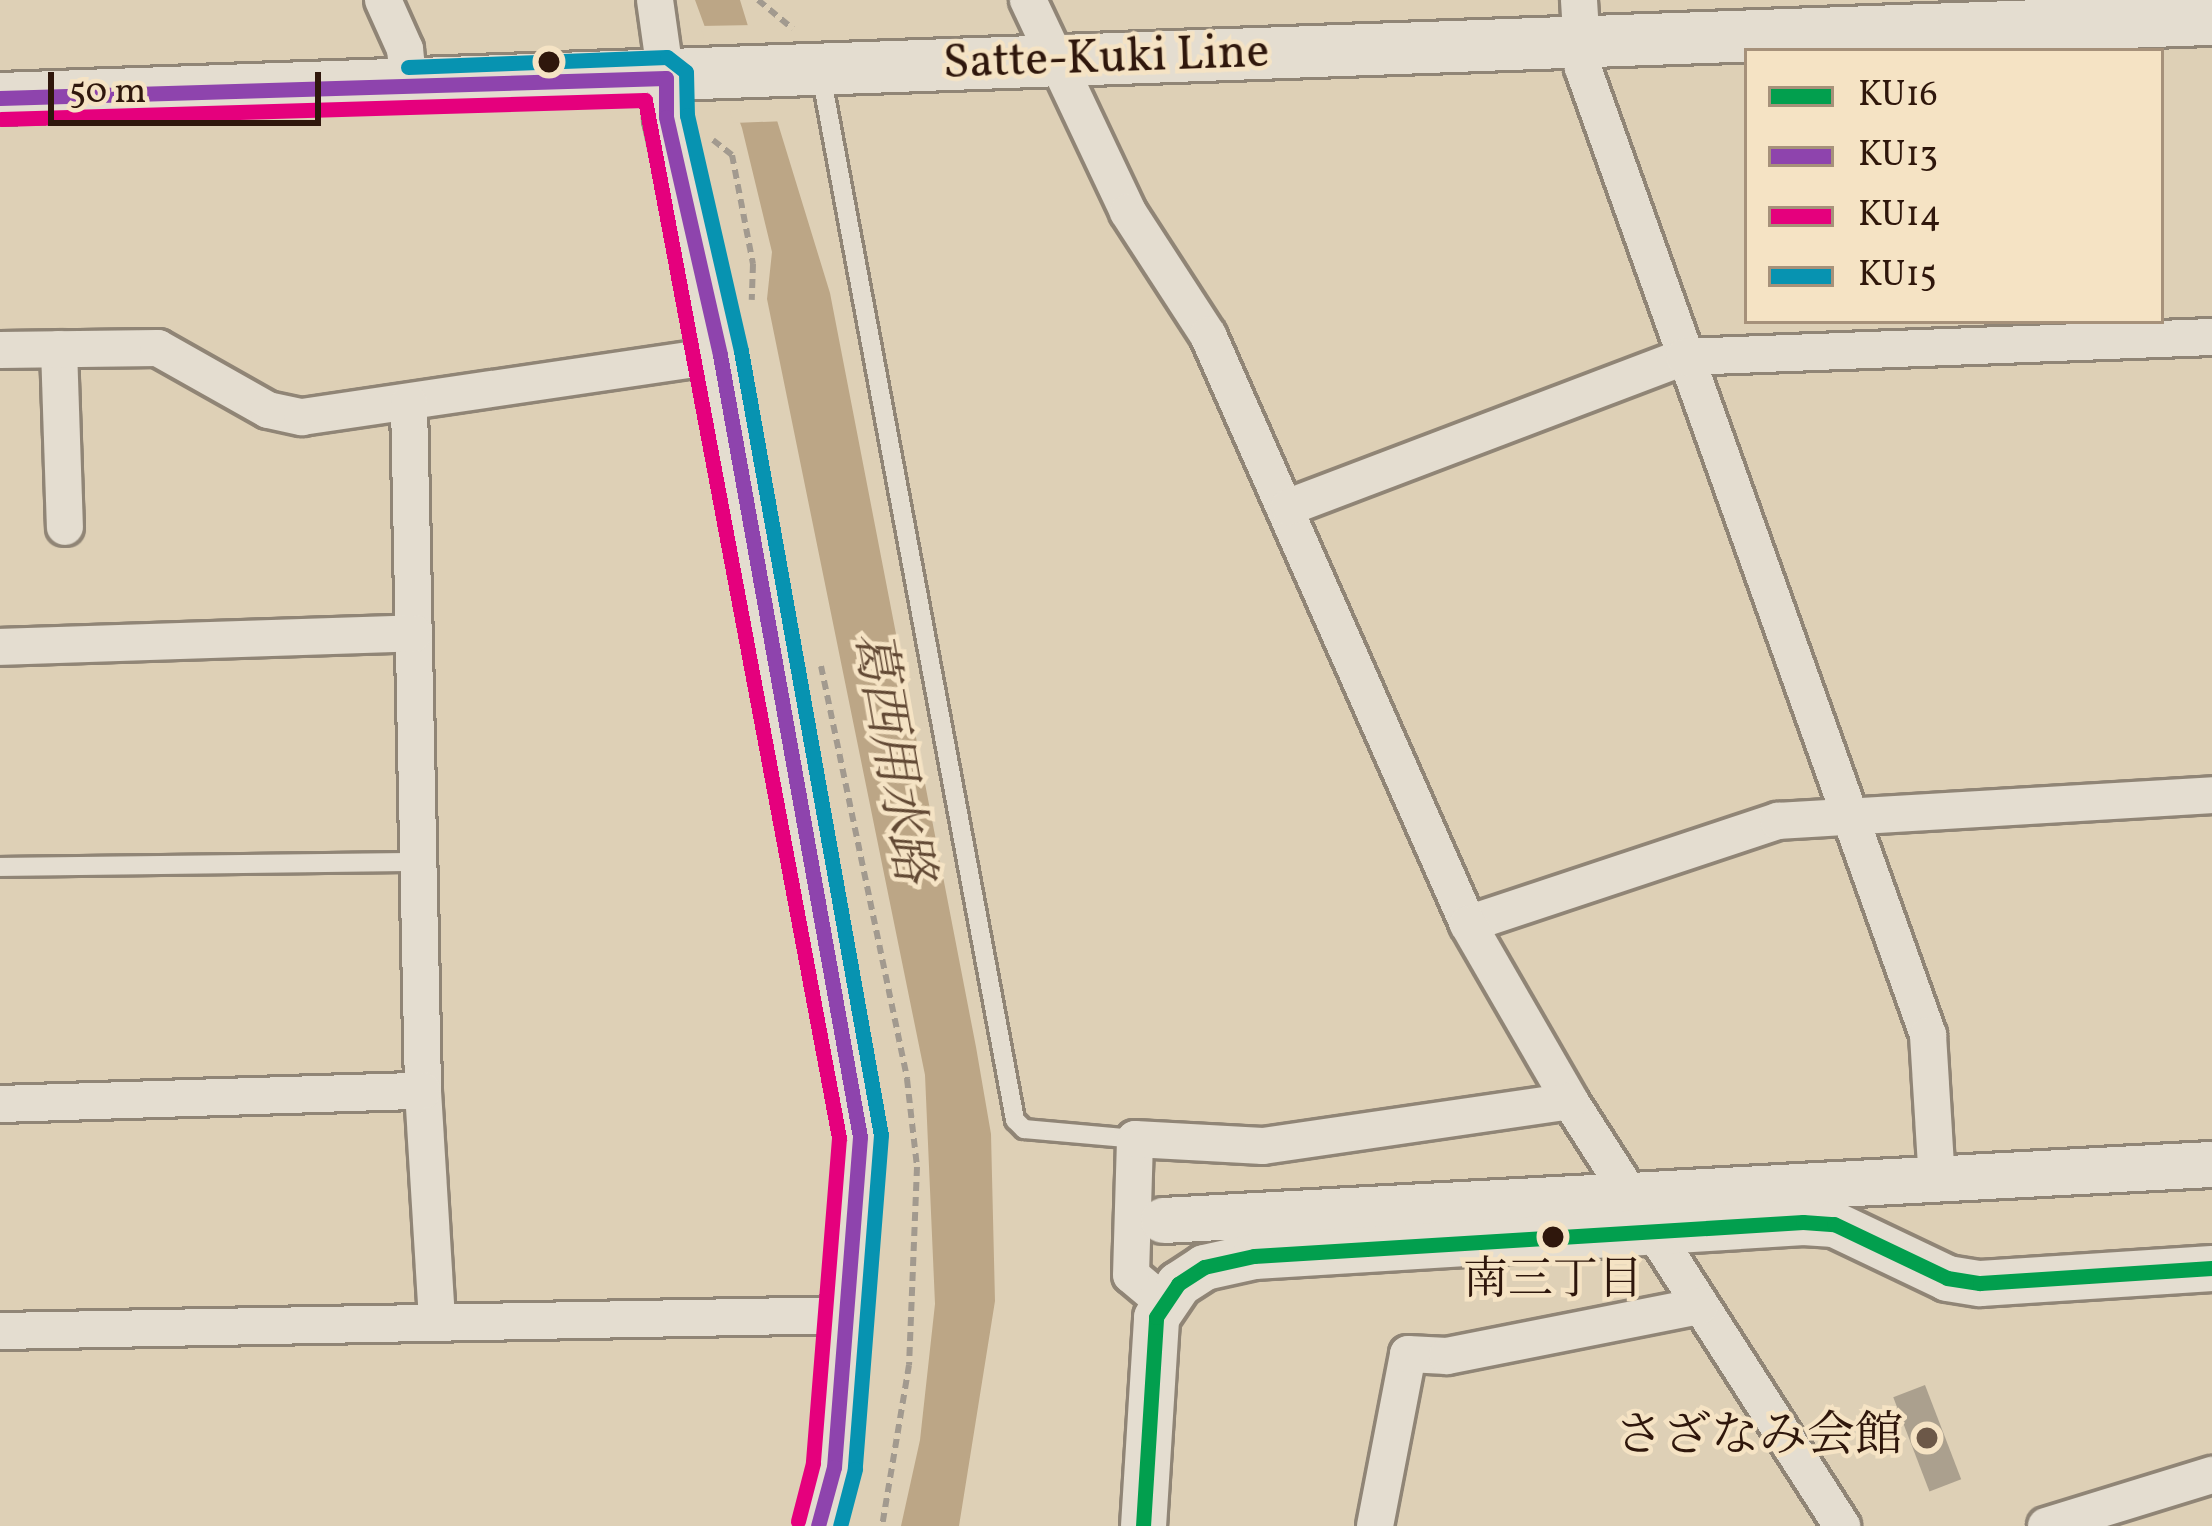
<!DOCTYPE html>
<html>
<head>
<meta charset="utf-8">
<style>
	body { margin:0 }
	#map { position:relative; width:2212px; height:1526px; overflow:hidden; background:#ded0b6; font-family:Vollkorn,"Noto Serif JP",serif }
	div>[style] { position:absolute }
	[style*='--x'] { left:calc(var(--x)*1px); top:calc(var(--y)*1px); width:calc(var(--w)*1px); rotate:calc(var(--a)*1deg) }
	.water>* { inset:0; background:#bca686 }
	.pier>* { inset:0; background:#ded0b6 }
	.building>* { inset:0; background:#aba08e; transform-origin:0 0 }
	.path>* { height:6px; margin-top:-3px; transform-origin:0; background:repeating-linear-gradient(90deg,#a29a8f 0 9px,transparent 0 15px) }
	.roads { filter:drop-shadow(3px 0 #908576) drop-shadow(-3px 0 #908576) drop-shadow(0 3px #908576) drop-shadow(0 -3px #908576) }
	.service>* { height:18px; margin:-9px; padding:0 9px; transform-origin:9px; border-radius:9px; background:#e4ddd0 }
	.minor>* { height:36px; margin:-18px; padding:0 18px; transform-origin:18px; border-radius:18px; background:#e4ddd0 }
	.tertiary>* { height:45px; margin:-22.5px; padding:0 22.5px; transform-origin:22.5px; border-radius:22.5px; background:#e4ddd0 }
	.secondary>* { height:51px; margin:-25.5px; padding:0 25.5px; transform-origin:25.5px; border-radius:25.5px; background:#e4ddd0 }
	.bus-1>* { height:15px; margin:-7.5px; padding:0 7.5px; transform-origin:7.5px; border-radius:7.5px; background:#029f4e }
	.bus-2>* { height:15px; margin:-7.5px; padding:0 7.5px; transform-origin:7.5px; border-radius:7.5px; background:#8e44ad }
	.bus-3>* { height:15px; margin:-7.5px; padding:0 7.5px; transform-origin:7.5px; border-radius:7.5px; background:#e5007d }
	.bus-4>* { height:15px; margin:-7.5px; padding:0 7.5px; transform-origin:7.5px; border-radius:7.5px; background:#0793b1 }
	.dots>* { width:33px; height:33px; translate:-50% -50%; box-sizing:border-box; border:6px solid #f5e3c4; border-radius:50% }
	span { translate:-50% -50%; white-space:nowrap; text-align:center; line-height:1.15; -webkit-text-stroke:9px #f5e3c4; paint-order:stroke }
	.bus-label { font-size:45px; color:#2f170c }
	.street-label { font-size:48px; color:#2f170c }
	.poi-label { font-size:48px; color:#2f170c }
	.right { translate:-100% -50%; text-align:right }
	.water-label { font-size:51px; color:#624934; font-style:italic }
	.legend { position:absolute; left:1744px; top:48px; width:420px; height:276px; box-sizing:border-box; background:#f5e3c4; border:3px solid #a6917a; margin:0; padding:15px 21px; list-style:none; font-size:36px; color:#2f170c }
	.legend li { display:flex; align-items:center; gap:24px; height:60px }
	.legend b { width:60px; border:3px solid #a6917a }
	.scale { position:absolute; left:48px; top:72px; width:273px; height:54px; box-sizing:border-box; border:6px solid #2f170c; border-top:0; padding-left:15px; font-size:36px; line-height:42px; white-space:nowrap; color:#2f170c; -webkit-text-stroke:9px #f5e3c4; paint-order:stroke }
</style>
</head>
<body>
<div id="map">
	<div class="water">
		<i style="clip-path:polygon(695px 0,740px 0,830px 293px,976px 1047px,991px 1134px,995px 1301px,959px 1526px,901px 1526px,920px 1440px,935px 1304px,925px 1075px,767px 299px,772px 252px,742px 128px)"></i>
	</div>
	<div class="pier">
		<i style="clip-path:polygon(755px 25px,787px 121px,734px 123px,700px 26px)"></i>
	</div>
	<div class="building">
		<i style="left:1925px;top:1385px;width:101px;height:34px;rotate:69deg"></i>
	</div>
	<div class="path">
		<i style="--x:758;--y:0;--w:45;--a:39.6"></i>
		<i style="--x:713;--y:140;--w:24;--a:38"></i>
		<i style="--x:732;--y:155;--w:111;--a:79.1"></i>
		<i style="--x:753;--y:264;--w:36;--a:92"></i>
		<i style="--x:821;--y:666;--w:422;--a:78.2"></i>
		<i style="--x:907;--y:1079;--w:89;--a:83.5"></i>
		<i style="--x:917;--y:1167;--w:198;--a:92.3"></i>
		<i style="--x:909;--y:1365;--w:163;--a:99.5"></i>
	</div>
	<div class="roads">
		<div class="service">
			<i style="--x:821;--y:74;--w:1064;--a:79.49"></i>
			<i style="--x:1015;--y:1120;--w:13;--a:45"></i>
			<i style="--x:1024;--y:1129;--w:111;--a:5.1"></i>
			<i style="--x:0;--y:867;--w:419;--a:-0.7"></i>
		</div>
		<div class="minor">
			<i style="--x:383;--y:0;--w:54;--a:65.8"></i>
			<i style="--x:405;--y:49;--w:39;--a:84"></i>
			<i style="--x:655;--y:0;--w:79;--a:82"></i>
			<i style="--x:1028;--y:0;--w:234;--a:64.7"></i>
			<i style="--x:1128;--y:212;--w:147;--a:57"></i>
			<i style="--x:1208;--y:335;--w:644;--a:66.18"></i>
			<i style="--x:1468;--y:924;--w:327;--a:-18.4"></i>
			<i style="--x:1778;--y:821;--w:435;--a:-3.4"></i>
			<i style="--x:1579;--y:0;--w:68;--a:86.6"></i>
			<i style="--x:1583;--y:68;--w:1027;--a:70.36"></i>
			<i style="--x:1928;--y:1035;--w:146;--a:86.5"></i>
			<i style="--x:59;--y:349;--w:178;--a:88.1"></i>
			<i style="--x:0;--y:350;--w:158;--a:-0.7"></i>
			<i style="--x:158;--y:348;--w:126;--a:29.4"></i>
			<i style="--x:268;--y:410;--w:35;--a:12"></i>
			<i style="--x:302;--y:417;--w:423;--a:-8.4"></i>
			<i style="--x:409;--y:403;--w:688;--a:88.83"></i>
			<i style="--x:423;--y:1091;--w:231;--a:86.5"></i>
			<i style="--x:1289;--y:507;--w:423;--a:-20.8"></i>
			<i style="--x:1684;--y:357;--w:528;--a:-2.17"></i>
			<i style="--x:0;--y:647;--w:414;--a:-1.9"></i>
			<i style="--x:1468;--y:924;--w:204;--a:60"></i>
			<i style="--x:1570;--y:1101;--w:505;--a:57.38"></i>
			<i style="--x:0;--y:1104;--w:423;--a:-1.8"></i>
			<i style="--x:1162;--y:1301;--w:40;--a:-140"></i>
			<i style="--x:1131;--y:1275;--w:136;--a:-88.3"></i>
			<i style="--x:1135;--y:1139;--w:128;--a:3.1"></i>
			<i style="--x:1263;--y:1146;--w:310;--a:-8.3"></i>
			<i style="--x:0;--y:1331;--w:850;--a:-1.08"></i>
			<i style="--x:1375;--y:1526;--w:175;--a:-79.1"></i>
			<i style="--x:1408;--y:1354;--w:39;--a:3"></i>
			<i style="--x:1447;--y:1356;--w:258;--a:-11.2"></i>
			<i style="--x:2046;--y:1526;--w:174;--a:-17.1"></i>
		</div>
		<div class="tertiary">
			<i style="--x:666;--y:78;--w:39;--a:90"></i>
			<i style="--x:666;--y:117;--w:244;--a:77.2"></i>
			<i style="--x:720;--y:355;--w:794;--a:79.85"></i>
			<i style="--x:860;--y:1137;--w:331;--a:94.5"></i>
			<i style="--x:834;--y:1467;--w:61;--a:105.2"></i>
			<i style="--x:1163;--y:1220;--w:1050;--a:-3.06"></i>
			<i style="--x:1143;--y:1526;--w:209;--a:-86.4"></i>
			<i style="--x:1156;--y:1317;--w:40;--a:-56"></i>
			<i style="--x:1178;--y:1284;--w:31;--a:-33"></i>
			<i style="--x:1204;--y:1267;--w:51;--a:-12.4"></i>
			<i style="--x:1254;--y:1256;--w:550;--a:-3.54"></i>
			<i style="--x:1803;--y:1222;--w:31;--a:4"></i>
			<i style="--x:1834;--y:1224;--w:125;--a:25.5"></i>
			<i style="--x:1947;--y:1278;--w:33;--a:9"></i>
			<i style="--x:1980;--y:1283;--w:232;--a:-3.7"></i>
		</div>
		<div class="secondary">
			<i style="--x:0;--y:98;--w:2213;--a:-2.05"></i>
		</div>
	</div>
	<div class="bus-1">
		<i style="--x:1143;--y:1526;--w:209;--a:-86.4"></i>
		<i style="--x:1156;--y:1317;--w:40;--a:-56"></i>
		<i style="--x:1178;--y:1284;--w:31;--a:-33"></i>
		<i style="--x:1204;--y:1267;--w:51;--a:-12.4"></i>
		<i style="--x:1254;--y:1256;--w:550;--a:-3.54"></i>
		<i style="--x:1803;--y:1222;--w:31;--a:4"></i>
		<i style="--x:1834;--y:1224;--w:125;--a:25.5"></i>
		<i style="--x:1947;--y:1278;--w:33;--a:9"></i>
		<i style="--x:1980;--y:1283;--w:232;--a:-3.7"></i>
	</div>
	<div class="bus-2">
		<i style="--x:0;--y:98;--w:666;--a:-1.72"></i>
		<i style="--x:666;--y:78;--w:39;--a:90"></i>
		<i style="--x:666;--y:117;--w:244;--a:77.2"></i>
		<i style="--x:720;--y:355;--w:794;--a:79.85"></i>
		<i style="--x:860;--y:1137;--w:331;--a:94.5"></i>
		<i style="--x:834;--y:1467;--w:61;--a:105.2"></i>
	</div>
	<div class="bus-3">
		<i style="--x:1;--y:119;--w:644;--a:-1.69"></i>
		<i style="--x:645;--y:100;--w:1056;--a:79.41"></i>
		<i style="--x:839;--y:1138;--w:326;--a:94.6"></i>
		<i style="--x:813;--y:1463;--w:60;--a:104.5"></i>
	</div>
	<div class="bus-4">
		<i style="--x:408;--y:67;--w:259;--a:-2.2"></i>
		<i style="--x:667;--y:57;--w:24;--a:38"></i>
		<i style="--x:686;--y:72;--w:43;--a:88.7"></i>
		<i style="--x:687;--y:115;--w:242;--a:77.1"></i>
		<i style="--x:741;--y:351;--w:796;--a:79.88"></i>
		<i style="--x:881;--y:1135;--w:335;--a:94.5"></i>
		<i style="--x:855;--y:1469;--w:59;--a:104.7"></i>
	</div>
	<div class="dots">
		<i style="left:549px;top:62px;background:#2f170c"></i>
		<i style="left:1553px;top:1237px;background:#2f170c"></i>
		<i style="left:1927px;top:1438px;background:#6c5848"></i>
	</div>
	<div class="bus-label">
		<span style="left:1553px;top:1282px">南三丁目</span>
	</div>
	<div class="street-label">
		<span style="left:1106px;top:59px;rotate:-2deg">Satte-Kuki Line</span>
	</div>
	<div class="poi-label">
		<span class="right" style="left:1903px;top:1438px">さざなみ会館</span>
	</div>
	<div class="water-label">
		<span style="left:890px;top:757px;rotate:80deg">葛西用水路</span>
	</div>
	<ul class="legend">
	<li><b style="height:15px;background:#029f4e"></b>KU16</li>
	<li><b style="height:15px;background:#8e44ad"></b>KU13</li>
	<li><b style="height:15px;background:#e5007d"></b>KU14</li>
	<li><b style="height:15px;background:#0793b1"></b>KU15</li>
	</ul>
	<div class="scale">50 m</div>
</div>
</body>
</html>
